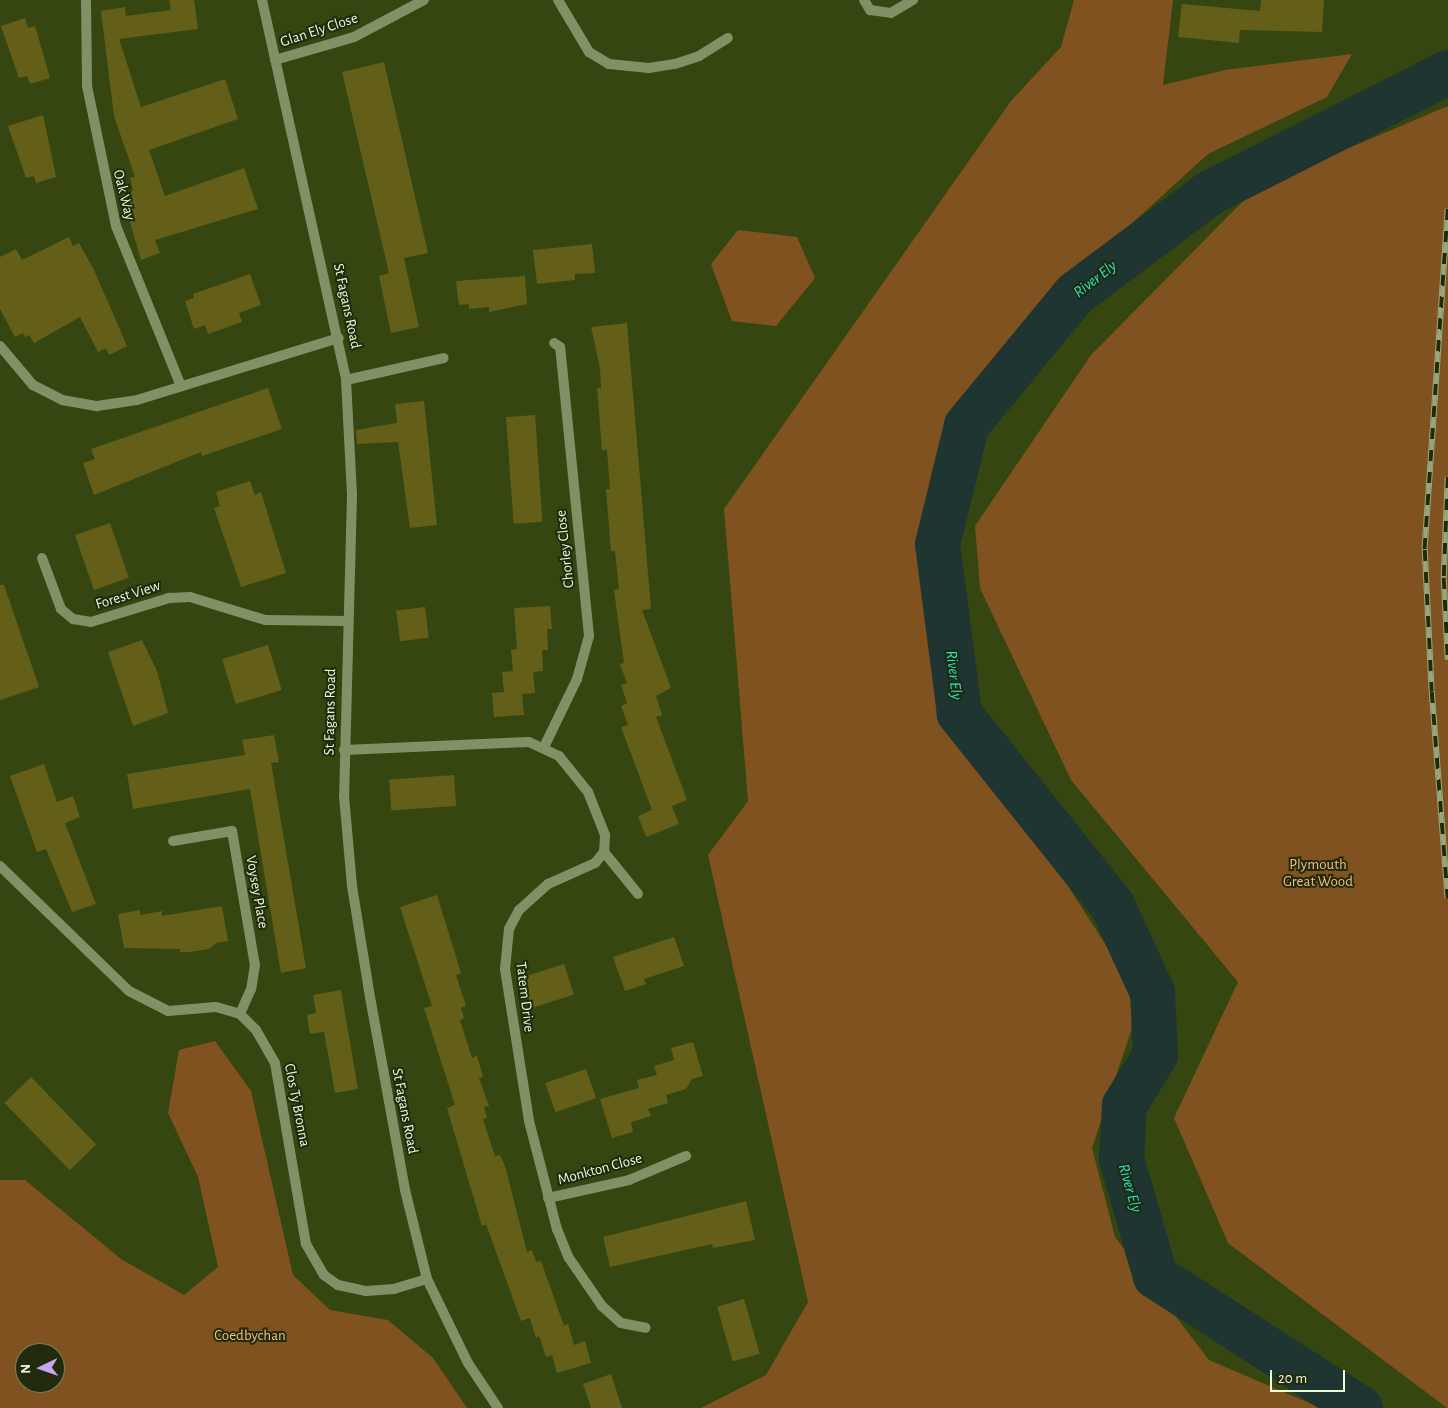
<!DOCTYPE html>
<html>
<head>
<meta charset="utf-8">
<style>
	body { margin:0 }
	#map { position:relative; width:1448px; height:1408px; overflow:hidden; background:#354611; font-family:"Alegreya Sans",sans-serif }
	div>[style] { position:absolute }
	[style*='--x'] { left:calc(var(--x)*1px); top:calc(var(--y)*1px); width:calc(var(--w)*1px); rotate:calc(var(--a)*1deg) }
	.green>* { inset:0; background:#7f5220 }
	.river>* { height:45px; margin:-22.5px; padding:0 22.5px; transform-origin:22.5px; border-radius:22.5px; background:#1e3532 }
	.building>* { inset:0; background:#635f18; transform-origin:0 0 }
	.minor>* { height:10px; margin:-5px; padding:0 5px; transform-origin:5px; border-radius:5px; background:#809165 }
	.tertiary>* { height:10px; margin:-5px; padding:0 5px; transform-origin:5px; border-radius:5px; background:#809165 }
	.rail>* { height:5.5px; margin-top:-2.75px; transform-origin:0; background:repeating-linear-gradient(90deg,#202a0d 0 11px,#97a77b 0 22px); box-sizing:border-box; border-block:1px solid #97a77b }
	span { translate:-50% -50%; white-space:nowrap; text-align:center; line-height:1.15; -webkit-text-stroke:4px #202a0d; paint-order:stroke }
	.street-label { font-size:15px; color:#ecfbd7 }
	.park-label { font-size:15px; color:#fabc7d }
	.water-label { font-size:16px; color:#23e7d6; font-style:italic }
	.north { position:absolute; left:15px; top:1343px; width:50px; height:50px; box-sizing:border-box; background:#202a0d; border:1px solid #727e5e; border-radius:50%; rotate:267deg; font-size:14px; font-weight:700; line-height:20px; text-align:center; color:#ecfbd7 }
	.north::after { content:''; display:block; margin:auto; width:18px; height:22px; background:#c8a6ef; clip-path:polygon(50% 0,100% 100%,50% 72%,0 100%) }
	.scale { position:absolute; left:1270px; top:1370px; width:75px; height:22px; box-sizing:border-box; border:2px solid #ecfbd7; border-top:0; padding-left:6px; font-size:15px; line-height:18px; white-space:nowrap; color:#ecfbd7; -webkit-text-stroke:4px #202a0d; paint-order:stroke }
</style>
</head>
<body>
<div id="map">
	<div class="green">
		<i style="clip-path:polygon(1074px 0,1173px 0,1163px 85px,1225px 70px,1352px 54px,1327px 97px,1208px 154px,1129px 226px,1048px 310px,994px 395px,932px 473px,918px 544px,943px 625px,943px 683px,984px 756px,1113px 956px,1137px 1013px,1092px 1148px,1115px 1237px,1209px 1360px,1321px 1408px,701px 1408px,766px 1375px,808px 1302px,708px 855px,748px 801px,724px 509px,1011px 101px,1061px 47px)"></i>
		<i style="clip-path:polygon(1448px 106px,1448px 1408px,1447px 1408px,1228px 1243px,1174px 1118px,1238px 982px,1071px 780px,980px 588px,975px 526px,1091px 355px,1257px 187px)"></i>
		<i style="clip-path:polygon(738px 230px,797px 237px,815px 278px,776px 326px,732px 321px,711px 264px)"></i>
		<i style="clip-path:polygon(evenodd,215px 1041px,251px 1091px,293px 1275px,330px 1310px,388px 1320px,433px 1358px,467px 1408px,0 1408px,0 1180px,25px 1180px,121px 1259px,184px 1295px,218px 1267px,198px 1177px,168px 1113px,179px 1050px,215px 1041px,25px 1353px,55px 1353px,55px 1383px,25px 1383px,25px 1353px)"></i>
	</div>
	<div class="river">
		<i style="--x:1360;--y:1408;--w:244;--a:-147.2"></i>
		<i style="--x:1155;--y:1276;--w:123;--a:-106.1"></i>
		<i style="--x:1121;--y:1158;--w:53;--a:-86.8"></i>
		<i style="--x:1124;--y:1105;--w:60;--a:-58.7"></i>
		<i style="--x:1155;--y:1054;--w:62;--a:-92.8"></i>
		<i style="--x:1152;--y:992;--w:96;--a:-114.7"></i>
		<i style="--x:1112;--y:905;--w:246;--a:-128.6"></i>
		<i style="--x:959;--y:713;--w:170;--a:-97.4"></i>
		<i style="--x:937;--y:544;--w:122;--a:-76.3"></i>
		<i style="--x:966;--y:425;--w:171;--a:-50.5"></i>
		<i style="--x:1075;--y:293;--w:169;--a:-36.8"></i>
		<i style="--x:1210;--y:192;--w:267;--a:-26.8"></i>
	</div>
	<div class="building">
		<i style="clip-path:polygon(169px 0,194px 0,198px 29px,119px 39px,141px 107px,225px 79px,238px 119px,149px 150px,165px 196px,244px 168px,258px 209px,155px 240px,160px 253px,141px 260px,122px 195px,133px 191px,130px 178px,135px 177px,114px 116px,101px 11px,125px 7px,126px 16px,171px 10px)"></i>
		<i style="clip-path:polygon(1261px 0,1324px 0,1322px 32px,1240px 30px,1239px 43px,1178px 37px,1182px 4px,1260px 11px)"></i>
		<i style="clip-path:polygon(25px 18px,28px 28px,35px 26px,50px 78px,30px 84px,27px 76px,19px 78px,1px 26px)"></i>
		<i style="clip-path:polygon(384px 62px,428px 253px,404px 258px,419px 327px,391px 333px,379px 276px,389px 273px,342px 72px)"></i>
		<i style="clip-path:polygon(43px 115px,56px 177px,36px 183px,34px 176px,26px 178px,8px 126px)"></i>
		<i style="clip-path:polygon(69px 237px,73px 246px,79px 243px,94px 270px,127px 346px,109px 355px,106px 348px,98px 352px,80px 317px,34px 343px,29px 335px,25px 337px,23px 333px,15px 337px,0 309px,0 257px,16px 249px,22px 260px)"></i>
		<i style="clip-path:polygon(592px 244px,595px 273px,575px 274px,575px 280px,537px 284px,533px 250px)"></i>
		<i style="clip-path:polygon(250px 274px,261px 305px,239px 313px,242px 322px,208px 334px,205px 325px,194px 329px,185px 301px,194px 298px,193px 294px)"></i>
		<i style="clip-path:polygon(525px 276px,527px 304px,489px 312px,489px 307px,469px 309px,469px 304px,459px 305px,456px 281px)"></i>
		<i style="clip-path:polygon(627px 323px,651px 609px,642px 610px,671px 688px,656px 696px,662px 715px,656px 717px,687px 800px,672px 806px,679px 824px,646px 837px,638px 816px,652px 810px,621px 727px,628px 725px,621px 706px,627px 703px,621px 685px,627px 683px,620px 664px,624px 663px,614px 590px,619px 589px,615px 551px,611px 551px,606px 489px,610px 489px,607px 450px,602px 450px,597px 388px,601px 388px,600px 368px,591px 327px)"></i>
		<i style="clip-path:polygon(268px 388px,282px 429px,202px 456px,201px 452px,94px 495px,83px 463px,95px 459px,91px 449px)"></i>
		<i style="clip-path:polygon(424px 401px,437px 525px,410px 528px,398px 442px,357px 444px,356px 430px,397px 423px,395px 404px)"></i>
		<i style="left:535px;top:415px;width:107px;height:29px;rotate:86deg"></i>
		<i style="clip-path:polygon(250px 481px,255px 495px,261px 492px,286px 573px,241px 587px,214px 508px,220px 506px,216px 492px)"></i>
		<i style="left:110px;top:523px;width:58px;height:37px;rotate:71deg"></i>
		<i style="clip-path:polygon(0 585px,4px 585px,39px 687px,0 700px)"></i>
		<i style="clip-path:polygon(550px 606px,552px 629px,547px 629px,548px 650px,542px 650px,543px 671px,533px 672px,535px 693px,522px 694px,524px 715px,494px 717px,492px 693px,504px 692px,502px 672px,513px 671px,511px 650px,517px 649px,514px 608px)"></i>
		<i style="left:425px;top:607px;width:31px;height:29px;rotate:83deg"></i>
		<i style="clip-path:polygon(142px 640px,157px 671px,168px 713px,133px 726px,108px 652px)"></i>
		<i style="left:268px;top:645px;width:47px;height:48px;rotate:73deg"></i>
		<i style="clip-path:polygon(274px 735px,279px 762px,271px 763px,306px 968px,281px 973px,250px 789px,133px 809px,127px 774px,245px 755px,242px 740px)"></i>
		<i style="clip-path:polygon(44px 764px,57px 802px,73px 796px,80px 817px,65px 823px,96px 904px,72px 912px,46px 849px,37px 852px,10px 776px)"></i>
		<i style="left:454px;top:775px;width:31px;height:65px;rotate:86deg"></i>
		<i style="clip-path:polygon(437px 895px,461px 973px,456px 975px,466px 1006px,461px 1008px,464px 1018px,460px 1020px,472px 1058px,477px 1056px,483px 1077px,479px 1078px,489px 1106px,484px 1107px,487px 1118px,483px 1119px,489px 1138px,495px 1156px,500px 1155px,505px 1166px,527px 1252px,532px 1250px,536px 1262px,541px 1261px,564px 1326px,568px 1324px,574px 1345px,585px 1341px,591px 1363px,557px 1373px,552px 1355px,546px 1357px,539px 1336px,536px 1338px,530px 1318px,521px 1321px,486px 1224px,482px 1226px,447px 1108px,455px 1105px,424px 1008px,432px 1006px,400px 907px)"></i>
		<i style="clip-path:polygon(222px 906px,228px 941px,216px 943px,209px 949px,189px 952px,180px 952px,180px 949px,124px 948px,118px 914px,140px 910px,140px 915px,162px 911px,162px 916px)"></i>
		<i style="clip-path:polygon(674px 937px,684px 966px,644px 979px,646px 984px,625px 991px,613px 957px)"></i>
		<i style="left:564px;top:964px;width:32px;height:44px;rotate:72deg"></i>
		<i style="clip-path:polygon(341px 990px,358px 1089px,335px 1093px,324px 1032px,310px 1034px,307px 1015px,316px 1013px,313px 995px)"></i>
		<i style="clip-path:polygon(693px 1042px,703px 1076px,692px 1079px,686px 1089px,666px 1095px,668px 1103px,648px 1109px,651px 1116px,631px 1122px,633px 1132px,612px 1138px,600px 1099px,639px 1088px,637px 1080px,657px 1075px,654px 1066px,674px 1060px,671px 1048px)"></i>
		<i style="left:586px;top:1069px;width:31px;height:43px;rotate:71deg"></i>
		<i style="left:31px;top:1077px;width:94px;height:37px;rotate:46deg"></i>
		<i style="clip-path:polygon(746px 1201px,755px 1240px,713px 1248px,712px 1244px,610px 1267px,603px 1237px)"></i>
		<i style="left:744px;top:1299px;width:57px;height:28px;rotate:74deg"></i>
		<i style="clip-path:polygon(611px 1374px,622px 1408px,591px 1408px,583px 1384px)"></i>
	</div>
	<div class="minor">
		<i style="--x:86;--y:0;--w:86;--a:89.3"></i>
		<i style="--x:87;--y:86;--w:143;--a:78.3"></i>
		<i style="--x:116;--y:226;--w:173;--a:67.9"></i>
		<i style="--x:558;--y:0;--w:61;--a:59.2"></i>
		<i style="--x:589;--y:52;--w:23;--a:31"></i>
		<i style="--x:609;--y:64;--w:40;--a:5.7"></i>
		<i style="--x:649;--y:68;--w:26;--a:-9"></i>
		<i style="--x:675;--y:64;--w:25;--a:-18"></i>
		<i style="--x:699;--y:56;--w:34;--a:-32"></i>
		<i style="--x:864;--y:0;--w:12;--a:59"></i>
		<i style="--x:870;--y:10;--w:21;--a:8"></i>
		<i style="--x:891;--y:13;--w:26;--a:-31"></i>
		<i style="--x:275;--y:60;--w:82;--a:-16.2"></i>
		<i style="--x:354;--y:37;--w:79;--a:-27.9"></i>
		<i style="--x:0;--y:346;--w:51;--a:49.8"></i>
		<i style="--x:33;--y:385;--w:33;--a:27"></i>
		<i style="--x:62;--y:400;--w:36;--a:10"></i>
		<i style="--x:97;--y:406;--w:40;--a:-8.5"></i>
		<i style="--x:137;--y:400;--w:211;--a:-17.1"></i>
		<i style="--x:346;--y:380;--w:100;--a:-12.7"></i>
		<i style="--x:42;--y:558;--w:54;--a:69.6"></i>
		<i style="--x:61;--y:609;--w:16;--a:40"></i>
		<i style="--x:73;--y:619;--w:18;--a:9"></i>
		<i style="--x:91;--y:622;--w:82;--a:-17.1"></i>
		<i style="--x:169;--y:598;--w:21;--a:-3"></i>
		<i style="--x:190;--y:597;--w:78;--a:17"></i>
		<i style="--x:265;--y:620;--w:83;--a:0.7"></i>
		<i style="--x:544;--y:747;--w:76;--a:-64.1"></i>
		<i style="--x:577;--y:679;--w:45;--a:-74.4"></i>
		<i style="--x:589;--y:636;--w:290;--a:-95.7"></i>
		<i style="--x:560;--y:347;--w:7;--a:-146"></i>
		<i style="--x:344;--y:750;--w:185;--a:-2.5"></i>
		<i style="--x:529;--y:742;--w:33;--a:25"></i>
		<i style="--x:559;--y:756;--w:46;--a:51.1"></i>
		<i style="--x:588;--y:792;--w:46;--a:68.4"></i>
		<i style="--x:605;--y:835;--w:17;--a:93"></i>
		<i style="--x:604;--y:852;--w:14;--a:129"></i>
		<i style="--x:595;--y:863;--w:51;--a:155.9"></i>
		<i style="--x:548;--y:884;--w:39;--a:138"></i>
		<i style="--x:519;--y:910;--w:21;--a:118"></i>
		<i style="--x:509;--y:929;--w:40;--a:95.7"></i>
		<i style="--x:505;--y:969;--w:154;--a:81"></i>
		<i style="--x:529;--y:1121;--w:112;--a:75.5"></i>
		<i style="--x:557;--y:1229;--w:31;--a:68"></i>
		<i style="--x:569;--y:1258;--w:58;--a:55.5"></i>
		<i style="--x:602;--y:1306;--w:25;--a:42"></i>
		<i style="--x:621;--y:1323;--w:25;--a:11"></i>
		<i style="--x:173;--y:841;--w:60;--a:-9.6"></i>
		<i style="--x:232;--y:831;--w:136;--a:80.3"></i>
		<i style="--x:255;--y:965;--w:24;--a:99"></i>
		<i style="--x:251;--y:989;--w:27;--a:114"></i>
		<i style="--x:604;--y:852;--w:54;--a:51"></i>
		<i style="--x:0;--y:866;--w:180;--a:44.1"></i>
		<i style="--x:129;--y:991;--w:44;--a:27.1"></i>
		<i style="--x:168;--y:1011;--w:48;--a:-4.8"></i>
		<i style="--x:216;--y:1007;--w:25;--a:16"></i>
		<i style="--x:240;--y:1014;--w:23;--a:45"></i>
		<i style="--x:256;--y:1030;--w:38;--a:60"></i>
		<i style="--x:275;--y:1063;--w:184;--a:80.3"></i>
		<i style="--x:306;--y:1244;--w:36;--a:60"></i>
		<i style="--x:324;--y:1275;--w:17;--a:36"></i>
		<i style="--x:338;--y:1285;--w:29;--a:12"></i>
		<i style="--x:366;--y:1291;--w:28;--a:-4"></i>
		<i style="--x:394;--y:1289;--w:34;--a:-17"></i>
		<i style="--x:548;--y:1198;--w:83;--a:-12.5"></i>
		<i style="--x:629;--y:1180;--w:62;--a:-22.8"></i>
	</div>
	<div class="tertiary">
		<i style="--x:262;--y:0;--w:389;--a:77.5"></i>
		<i style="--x:346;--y:380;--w:115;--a:87"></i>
		<i style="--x:352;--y:495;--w:301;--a:91.5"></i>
		<i style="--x:344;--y:796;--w:90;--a:84.9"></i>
		<i style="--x:352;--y:886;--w:112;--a:80.8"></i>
		<i style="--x:370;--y:997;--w:196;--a:79.7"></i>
		<i style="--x:405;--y:1190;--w:92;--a:76.1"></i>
		<i style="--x:427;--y:1279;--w:93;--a:64"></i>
		<i style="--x:468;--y:1363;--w:54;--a:56.3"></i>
	</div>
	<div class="rail">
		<i style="--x:1448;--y:209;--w:342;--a:93.9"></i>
		<i style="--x:1425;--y:550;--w:142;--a:87.2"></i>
		<i style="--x:1432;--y:692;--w:207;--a:85.6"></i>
		<i style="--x:1448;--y:477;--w:101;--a:92.3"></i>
		<i style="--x:1444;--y:578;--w:82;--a:87.2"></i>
	</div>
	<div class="street-label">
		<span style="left:319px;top:30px;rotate:-18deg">Glan Ely Close</span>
		<span style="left:124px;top:195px;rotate:76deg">Oak Way</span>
		<span style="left:347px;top:306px;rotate:78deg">St Fagans Road</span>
		<span style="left:565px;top:549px;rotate:-96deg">Chorley Close</span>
		<span style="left:128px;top:595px;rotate:-17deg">Forest View</span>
		<span style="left:330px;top:712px;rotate:-89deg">St Fagans Road</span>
		<span style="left:257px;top:892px;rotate:80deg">Voysey Place</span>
		<span style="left:525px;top:997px;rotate:83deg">Tatem Drive</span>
		<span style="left:297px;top:1105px;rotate:79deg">Clos Ty Bronna</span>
		<span style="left:405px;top:1111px;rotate:79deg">St Fagans Road</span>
		<span style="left:600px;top:1169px;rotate:-15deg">Monkton Close</span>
	</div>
	<div class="park-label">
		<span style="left:1318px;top:873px">Plymouth<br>Great Wood</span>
		<span style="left:250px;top:1336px">Coedbychan</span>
	</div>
	<div class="water-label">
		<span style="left:1095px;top:279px;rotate:-38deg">River Ely</span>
		<span style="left:954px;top:675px;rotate:83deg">River Ely</span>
		<span style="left:1130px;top:1188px;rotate:74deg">River Ely</span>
	</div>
	<div class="north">N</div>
	<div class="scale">20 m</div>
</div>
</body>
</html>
